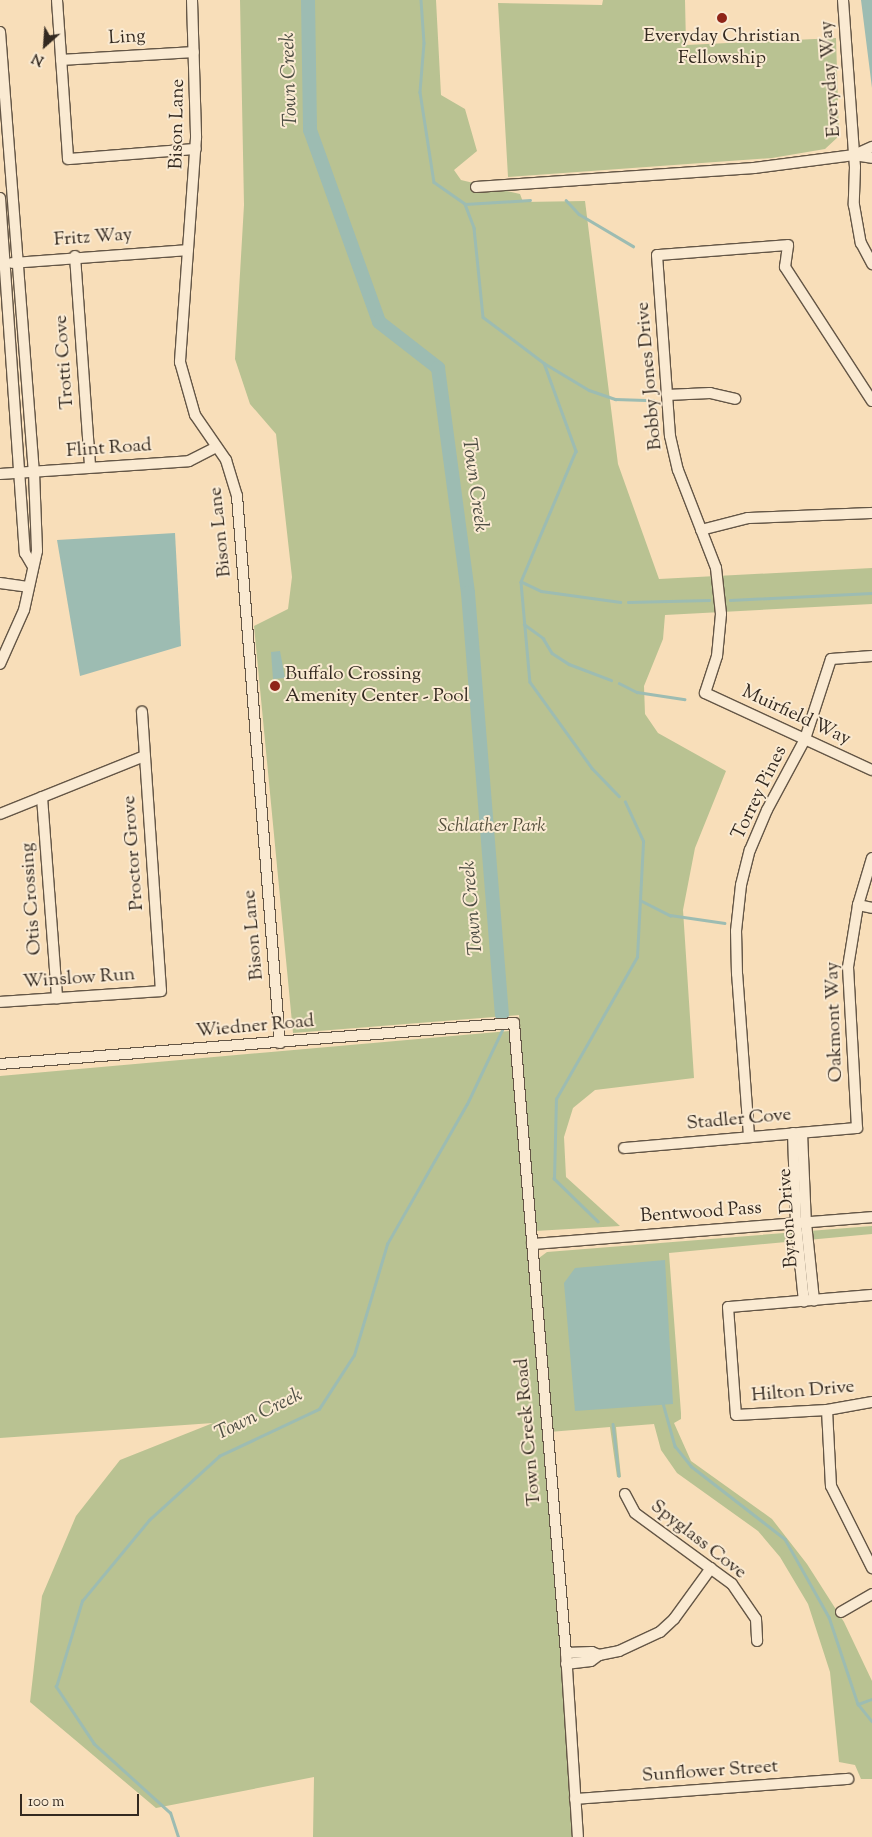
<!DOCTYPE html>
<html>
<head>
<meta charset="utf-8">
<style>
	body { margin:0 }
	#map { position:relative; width:872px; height:1837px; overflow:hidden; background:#f8deb9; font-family:"Sorts Mill Goudy",serif }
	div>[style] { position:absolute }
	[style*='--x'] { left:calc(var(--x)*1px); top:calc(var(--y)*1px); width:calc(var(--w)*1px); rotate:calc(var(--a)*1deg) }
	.green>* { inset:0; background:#b9c292 }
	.water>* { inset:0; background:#9dbcb2 }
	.stream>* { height:2.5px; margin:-1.25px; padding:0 1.25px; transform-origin:1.25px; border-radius:1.25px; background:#9dbcb2 }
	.river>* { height:14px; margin:-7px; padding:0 7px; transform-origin:7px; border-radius:7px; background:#9dbcb2 }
	.roads { filter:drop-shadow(1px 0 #645646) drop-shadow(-1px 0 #645646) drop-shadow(0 1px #645646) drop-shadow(0 -1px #645646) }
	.minor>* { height:10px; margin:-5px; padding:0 5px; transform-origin:5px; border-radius:5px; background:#faead2 }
	.dots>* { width:14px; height:14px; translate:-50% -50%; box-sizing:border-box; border:2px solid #faead2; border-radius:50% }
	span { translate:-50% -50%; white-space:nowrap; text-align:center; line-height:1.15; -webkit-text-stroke:4px #faead2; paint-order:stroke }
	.poi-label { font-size:19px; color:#332920 }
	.left { translate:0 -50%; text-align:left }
	.street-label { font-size:19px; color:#332920 }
	.park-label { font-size:19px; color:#544f3c; font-style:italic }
	.water-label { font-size:20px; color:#4e4e44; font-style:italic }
	.north { position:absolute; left:20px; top:20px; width:50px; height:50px; -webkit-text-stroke:4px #faead2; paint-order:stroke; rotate:206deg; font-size:14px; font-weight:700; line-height:20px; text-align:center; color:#332920 }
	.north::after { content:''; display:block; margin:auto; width:18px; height:22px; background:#332920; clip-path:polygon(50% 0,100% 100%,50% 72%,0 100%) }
	.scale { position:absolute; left:20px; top:1794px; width:119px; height:22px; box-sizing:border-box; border:2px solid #332920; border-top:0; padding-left:6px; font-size:15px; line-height:18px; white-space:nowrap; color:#332920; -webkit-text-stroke:4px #faead2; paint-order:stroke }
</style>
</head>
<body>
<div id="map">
	<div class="green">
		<i style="clip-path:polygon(240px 0,436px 0,441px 95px,465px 109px,477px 151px,454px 170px,461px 180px,520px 194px,523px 202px,585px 201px,618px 464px,659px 579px,872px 568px,872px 604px,665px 615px,663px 639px,644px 686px,645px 714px,658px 733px,726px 771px,695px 848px,683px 910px,694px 1078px,595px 1090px,573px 1108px,564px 1137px,566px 1177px,620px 1226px,535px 1231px,519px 1015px,293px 1033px,254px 626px,288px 609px,292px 577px,276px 434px,250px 404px,235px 359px,244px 205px)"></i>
		<i style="clip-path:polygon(603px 0,685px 0,686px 45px,836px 38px,839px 136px,825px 149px,772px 158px,508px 177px,498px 3px,602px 5px)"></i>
		<i style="clip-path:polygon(509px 1031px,578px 1837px,313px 1837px,314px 1777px,156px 1808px,30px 1702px,42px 1596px,76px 1516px,120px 1460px,213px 1423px,0 1438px,0 1076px)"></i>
		<i style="clip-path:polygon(872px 1226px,872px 1234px,669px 1253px,681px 1413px,681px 1419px,674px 1423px,691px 1461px,772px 1519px,807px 1564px,844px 1622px,872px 1681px,872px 1779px,861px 1779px,855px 1765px,839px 1762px,830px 1672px,808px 1604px,780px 1557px,758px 1531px,677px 1473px,661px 1450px,654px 1424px,616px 1427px,621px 1477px,617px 1477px,610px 1427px,549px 1432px,539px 1258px,547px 1252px)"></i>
	</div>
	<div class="water">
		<i style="clip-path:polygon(861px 0,872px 0,872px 88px)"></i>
		<i style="clip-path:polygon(175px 533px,181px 646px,80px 676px,57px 540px)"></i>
		<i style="clip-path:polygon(280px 651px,285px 678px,273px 679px,271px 652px)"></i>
		<i style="clip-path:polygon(665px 1260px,673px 1404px,575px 1411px,564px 1283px,575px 1268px)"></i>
	</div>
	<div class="stream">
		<i style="--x:421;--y:0;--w:43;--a:86"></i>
		<i style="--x:424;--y:43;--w:49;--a:94.7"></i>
		<i style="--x:420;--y:92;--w:91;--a:81.2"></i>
		<i style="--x:434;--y:182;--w:38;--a:35"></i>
		<i style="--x:465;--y:204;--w:26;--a:69"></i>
		<i style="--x:474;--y:228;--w:89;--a:84.2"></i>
		<i style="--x:483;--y:317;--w:76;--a:37"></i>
		<i style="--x:544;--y:363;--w:94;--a:70"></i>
		<i style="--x:576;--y:451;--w:142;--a:112.8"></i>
		<i style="--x:521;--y:582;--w:100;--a:84.9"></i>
		<i style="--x:530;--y:682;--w:106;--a:54.2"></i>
		<i style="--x:592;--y:768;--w:39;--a:46"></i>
		<i style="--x:566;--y:200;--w:19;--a:47"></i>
		<i style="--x:579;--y:214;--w:63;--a:30.7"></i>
		<i style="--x:465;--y:204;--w:65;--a:-3.5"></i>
		<i style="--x:544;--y:363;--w:52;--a:31"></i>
		<i style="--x:589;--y:390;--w:28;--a:19"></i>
		<i style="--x:615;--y:399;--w:38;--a:2"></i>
		<i style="--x:522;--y:582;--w:21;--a:25"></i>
		<i style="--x:541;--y:591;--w:80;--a:7.9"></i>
		<i style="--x:730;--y:600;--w:142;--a:-2.8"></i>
		<i style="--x:628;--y:602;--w:81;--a:-1.4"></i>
		<i style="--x:524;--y:624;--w:24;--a:36"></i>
		<i style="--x:543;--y:638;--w:17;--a:59"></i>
		<i style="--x:552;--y:653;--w:20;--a:33"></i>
		<i style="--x:569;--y:664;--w:45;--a:20.9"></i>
		<i style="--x:619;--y:683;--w:20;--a:27"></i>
		<i style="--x:637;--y:692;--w:48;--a:8.5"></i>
		<i style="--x:640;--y:900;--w:34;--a:27"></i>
		<i style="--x:670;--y:915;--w:55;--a:8.4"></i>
		<i style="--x:598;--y:1222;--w:62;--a:-135.7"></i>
		<i style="--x:554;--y:1179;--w:80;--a:-88.6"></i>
		<i style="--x:556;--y:1099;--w:163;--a:-60.3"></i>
		<i style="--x:637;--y:957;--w:116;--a:-87"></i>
		<i style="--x:643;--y:841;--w:43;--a:-114.8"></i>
		<i style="--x:663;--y:1403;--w:45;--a:74.4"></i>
		<i style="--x:675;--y:1446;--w:26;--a:51"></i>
		<i style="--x:691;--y:1466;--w:119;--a:37.8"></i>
		<i style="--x:785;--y:1539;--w:90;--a:60.6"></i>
		<i style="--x:829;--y:1617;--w:92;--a:71.6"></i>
		<i style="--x:858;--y:1704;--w:22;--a:51"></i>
		<i style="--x:613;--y:1424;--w:52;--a:83.4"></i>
		<i style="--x:858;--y:1704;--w:15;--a:-20"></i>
		<i style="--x:178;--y:1837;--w:25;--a:-108"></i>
		<i style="--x:170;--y:1813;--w:103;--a:-137.8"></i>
		<i style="--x:94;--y:1744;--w:69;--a:-123.7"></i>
		<i style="--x:56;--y:1687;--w:90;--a:-73.2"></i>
		<i style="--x:82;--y:1601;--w:105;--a:-50.4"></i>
		<i style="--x:149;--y:1520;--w:95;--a:-42.4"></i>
		<i style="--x:219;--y:1456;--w:110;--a:-25.2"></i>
		<i style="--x:319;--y:1409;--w:64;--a:-57.1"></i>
		<i style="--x:354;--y:1355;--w:116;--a:-73.4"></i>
		<i style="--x:387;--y:1244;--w:161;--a:-60.3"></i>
		<i style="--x:467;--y:1104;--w:82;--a:-64.7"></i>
	</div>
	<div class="river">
		<i style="--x:308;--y:0;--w:130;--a:89.1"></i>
		<i style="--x:310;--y:130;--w:204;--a:70.2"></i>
		<i style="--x:379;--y:322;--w:75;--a:37.9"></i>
		<i style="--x:438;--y:368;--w:227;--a:82.4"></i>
		<i style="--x:468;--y:593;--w:423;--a:85.4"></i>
	</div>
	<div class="roads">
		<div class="minor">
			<i style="--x:57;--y:0;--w:159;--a:86"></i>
			<i style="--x:68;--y:159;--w:128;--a:-4.5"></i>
			<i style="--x:192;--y:0;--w:138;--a:88.3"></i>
			<i style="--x:196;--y:138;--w:225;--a:94.1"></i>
			<i style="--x:180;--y:362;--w:55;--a:74.2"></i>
			<i style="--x:195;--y:415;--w:55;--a:55.4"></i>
			<i style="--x:226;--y:460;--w:38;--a:73"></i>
			<i style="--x:237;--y:496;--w:549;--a:85.51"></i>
			<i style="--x:843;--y:0;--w:167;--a:85.9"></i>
			<i style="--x:855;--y:167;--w:38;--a:92"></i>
			<i style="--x:854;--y:205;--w:39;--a:80"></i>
			<i style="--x:861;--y:243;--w:24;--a:62"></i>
			<i style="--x:0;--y:32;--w:441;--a:85.6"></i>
			<i style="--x:34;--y:472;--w:79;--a:87.8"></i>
			<i style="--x:37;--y:551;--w:60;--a:102.4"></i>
			<i style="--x:24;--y:610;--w:59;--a:114"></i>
			<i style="--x:61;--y:60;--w:133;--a:-3.4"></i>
			<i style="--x:854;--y:155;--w:18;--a:9"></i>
			<i style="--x:476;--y:187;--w:279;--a:-3.9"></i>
			<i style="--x:754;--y:168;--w:101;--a:-7.4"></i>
			<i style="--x:854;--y:155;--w:20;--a:-24"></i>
			<i style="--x:0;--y:198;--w:356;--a:86"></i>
			<i style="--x:25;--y:553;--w:14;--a:60"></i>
			<i style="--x:75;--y:256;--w:211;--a:85.9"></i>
			<i style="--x:12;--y:263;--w:176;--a:-4.2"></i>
			<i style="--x:667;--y:395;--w:43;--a:-2.7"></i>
			<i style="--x:710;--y:393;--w:26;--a:13"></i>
			<i style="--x:872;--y:401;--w:160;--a:-123"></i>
			<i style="--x:785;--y:267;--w:22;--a:-82"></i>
			<i style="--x:788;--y:245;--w:131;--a:175.6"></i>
			<i style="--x:657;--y:255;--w:181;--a:85.9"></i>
			<i style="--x:670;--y:436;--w:35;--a:77"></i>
			<i style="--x:678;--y:470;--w:105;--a:68.8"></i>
			<i style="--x:716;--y:568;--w:46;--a:83.8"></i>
			<i style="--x:721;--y:614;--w:42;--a:95.4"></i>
			<i style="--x:717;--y:656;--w:39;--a:108"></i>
			<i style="--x:705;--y:693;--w:184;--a:24.8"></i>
			<i style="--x:0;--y:474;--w:189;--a:-3.9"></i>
			<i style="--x:189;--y:461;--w:30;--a:-27"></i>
			<i style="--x:701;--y:530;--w:49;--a:-14.3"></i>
			<i style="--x:748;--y:518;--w:124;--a:-2.3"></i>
			<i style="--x:0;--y:583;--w:28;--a:8"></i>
			<i style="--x:42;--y:797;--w:202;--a:85.7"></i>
			<i style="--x:0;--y:814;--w:155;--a:-21.9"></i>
			<i style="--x:858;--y:905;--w:14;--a:12"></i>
			<i style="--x:0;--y:1002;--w:161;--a:-3.9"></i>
			<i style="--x:161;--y:991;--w:280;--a:-93.9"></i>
			<i style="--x:0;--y:1064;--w:516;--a:-4.56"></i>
			<i style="--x:514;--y:1023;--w:632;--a:85.28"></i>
			<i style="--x:566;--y:1653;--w:184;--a:86.3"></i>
			<i style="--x:793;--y:1133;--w:90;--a:88.1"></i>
			<i style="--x:796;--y:1223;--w:79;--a:84.2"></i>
			<i style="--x:802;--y:1133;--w:90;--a:87.5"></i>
			<i style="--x:806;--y:1223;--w:78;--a:84.1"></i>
			<i style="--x:749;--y:1136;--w:162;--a:-94.2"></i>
			<i style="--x:737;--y:974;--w:43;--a:-91.3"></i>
			<i style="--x:736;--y:931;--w:46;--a:-83.8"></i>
			<i style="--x:741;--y:885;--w:36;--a:-76"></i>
			<i style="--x:750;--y:850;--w:43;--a:-67"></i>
			<i style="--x:767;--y:810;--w:81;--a:-61.8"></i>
			<i style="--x:805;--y:739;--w:84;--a:-72"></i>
			<i style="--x:831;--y:659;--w:41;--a:-4.2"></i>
			<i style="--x:624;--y:1148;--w:234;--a:-4.9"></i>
			<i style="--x:857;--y:1128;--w:161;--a:-93.2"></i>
			<i style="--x:848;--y:967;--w:63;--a:-80.8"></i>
			<i style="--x:858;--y:905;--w:49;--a:-73.4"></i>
			<i style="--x:532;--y:1244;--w:341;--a:-4.5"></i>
			<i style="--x:872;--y:1295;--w:144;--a:175.2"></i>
			<i style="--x:728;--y:1307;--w:108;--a:85.8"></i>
			<i style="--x:736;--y:1415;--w:91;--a:-3.1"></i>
			<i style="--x:827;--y:1410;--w:46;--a:-10.1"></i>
			<i style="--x:827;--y:1410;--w:76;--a:87"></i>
			<i style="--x:831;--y:1486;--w:92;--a:63.4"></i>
			<i style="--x:625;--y:1494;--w:21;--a:62"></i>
			<i style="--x:635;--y:1513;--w:120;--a:36.2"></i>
			<i style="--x:732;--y:1584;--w:42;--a:55.6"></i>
			<i style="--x:756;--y:1619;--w:22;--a:87"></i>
			<i style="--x:841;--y:1612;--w:36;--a:-30"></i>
			<i style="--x:566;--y:1653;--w:26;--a:-2"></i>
			<i style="--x:592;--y:1652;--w:8;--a:23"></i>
			<i style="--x:566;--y:1664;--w:25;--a:-7"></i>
			<i style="--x:591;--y:1661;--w:10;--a:-37"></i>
			<i style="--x:599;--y:1655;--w:20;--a:-11"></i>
			<i style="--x:619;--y:1651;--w:45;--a:-24.9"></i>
			<i style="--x:660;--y:1632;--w:19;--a:-43"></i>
			<i style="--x:674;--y:1619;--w:63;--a:-54"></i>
			<i style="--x:575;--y:1799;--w:274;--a:-4.2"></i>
		</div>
	</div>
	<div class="dots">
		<i style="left:722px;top:18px;background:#8f2418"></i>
		<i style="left:275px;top:686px;background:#8f2418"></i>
	</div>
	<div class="poi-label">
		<span style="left:722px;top:48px">Everyday Christian<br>Fellowship</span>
		<span class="left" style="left:285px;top:686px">Buffalo Crossing<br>Amenity Center - Pool</span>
	</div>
	<div class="street-label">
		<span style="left:127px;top:38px;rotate:-4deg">Ling</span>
		<span style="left:831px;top:79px;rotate:-94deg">Everyday Way</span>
		<span style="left:178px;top:124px;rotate:-89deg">Bison Lane</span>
		<span style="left:93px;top:238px;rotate:-4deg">Fritz Way</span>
		<span style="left:65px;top:362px;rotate:-94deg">Trotti Cove</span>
		<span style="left:650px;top:376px;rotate:-95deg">Bobby Jones Drive</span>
		<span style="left:109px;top:449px;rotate:-4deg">Flint Road</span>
		<span style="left:221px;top:532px;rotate:-96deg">Bison Lane</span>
		<span style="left:796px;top:716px;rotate:25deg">Muirfield Way</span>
		<span style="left:760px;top:793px;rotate:-64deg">Torrey Pines</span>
		<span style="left:134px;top:853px;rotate:-94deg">Proctor Grove</span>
		<span style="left:32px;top:899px;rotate:-94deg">Otis Crossing</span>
		<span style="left:254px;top:935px;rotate:-95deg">Bison Lane</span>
		<span style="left:79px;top:979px;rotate:-4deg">Winslow Run</span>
		<span style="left:835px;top:1022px;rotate:-92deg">Oakmont Way</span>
		<span style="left:255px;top:1027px;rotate:-5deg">Wiedner Road</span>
		<span style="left:739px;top:1120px;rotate:-5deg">Stadler Cove</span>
		<span style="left:701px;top:1213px;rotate:-4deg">Bentwood Pass</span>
		<span style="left:789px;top:1218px;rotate:-94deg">Byron Drive</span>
		<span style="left:803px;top:1392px;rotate:-5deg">Hilton Drive</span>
		<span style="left:529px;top:1432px;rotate:-95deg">Town Creek Road</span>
		<span style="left:698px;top:1540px;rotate:38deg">Spyglass Cove</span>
		<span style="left:710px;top:1772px;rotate:-4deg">Sunflower Street</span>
	</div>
	<div class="park-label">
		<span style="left:492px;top:827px">Schlather Park</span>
	</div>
	<div class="water-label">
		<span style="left:290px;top:80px;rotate:-92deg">Town Creek</span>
		<span style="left:474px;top:485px;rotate:82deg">Town Creek</span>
		<span style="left:473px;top:908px;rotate:-95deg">Town Creek</span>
		<span style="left:259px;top:1415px;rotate:-26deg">Town Creek</span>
	</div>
	<div class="north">N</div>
	<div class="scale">100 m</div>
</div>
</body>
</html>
